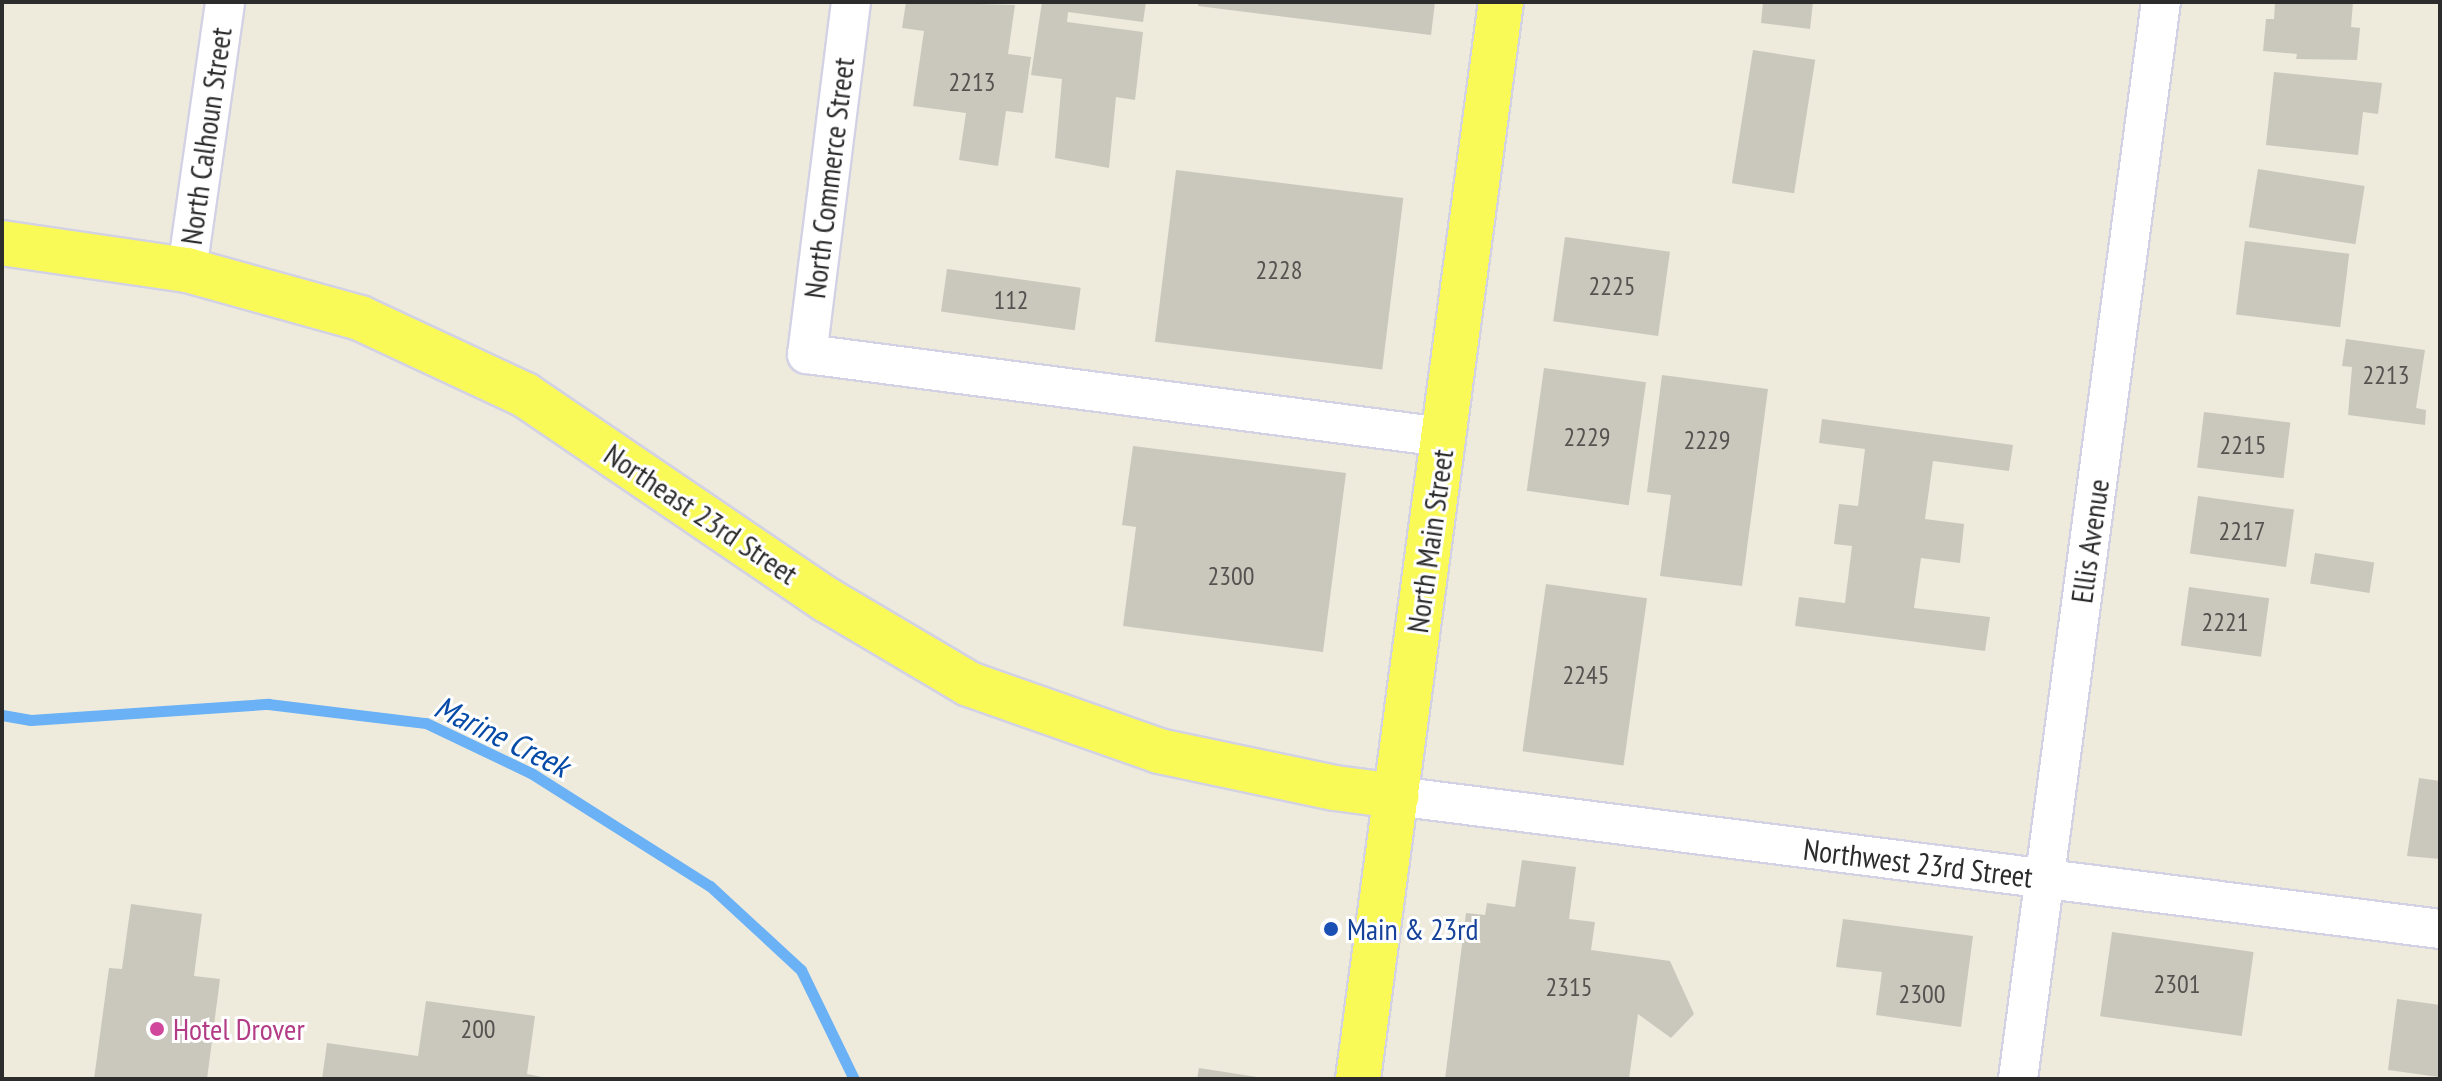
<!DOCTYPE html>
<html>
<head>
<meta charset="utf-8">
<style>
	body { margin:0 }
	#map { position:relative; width:2442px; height:1081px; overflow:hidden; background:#eeebdd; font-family:"PT Sans Narrow",sans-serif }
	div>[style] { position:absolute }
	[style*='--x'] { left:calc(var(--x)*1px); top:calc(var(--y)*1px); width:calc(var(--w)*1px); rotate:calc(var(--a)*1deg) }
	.stream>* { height:11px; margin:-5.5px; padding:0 5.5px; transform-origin:5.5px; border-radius:5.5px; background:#6ab1f6 }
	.building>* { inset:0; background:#cac7bd; transform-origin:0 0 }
	.roads { filter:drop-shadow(2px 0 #d3d2e5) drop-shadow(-2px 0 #d3d2e5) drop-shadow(0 2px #d3d2e5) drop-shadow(0 -2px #d3d2e5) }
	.minor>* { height:38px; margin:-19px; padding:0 19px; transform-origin:19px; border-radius:19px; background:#fff }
	.major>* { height:44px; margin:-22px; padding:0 22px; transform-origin:22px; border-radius:22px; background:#f9f957 }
	.dots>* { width:22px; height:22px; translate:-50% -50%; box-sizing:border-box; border:4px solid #fff; border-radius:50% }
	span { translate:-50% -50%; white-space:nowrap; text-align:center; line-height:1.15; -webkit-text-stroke:6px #fff; paint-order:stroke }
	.number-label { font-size:26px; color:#545350 }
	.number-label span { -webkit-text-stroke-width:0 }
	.street-label { font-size:30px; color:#2c2c2c }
	.transit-label { font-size:30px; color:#164399 }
	.left { translate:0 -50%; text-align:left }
	.hotel-label { font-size:30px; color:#b23c85 }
	.water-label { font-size:32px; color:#054aa6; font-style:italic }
	.frame { position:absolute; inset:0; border:4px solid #2c2c2c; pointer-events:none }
</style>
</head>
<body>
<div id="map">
	<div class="stream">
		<i style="--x:2;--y:715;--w:29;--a:10"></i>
		<i style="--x:31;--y:720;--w:238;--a:-3.9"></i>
		<i style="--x:268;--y:704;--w:159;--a:6.9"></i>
		<i style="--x:426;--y:723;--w:116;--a:25.5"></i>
		<i style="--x:531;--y:773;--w:212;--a:32.3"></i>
		<i style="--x:710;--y:886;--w:124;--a:42.7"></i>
		<i style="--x:801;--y:970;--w:121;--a:64.1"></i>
	</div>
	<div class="building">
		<i style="clip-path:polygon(906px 2px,1015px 5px,1008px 54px,1031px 57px,1023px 113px,1006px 111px,998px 166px,959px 160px,966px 113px,913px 106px,924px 31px,902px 28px)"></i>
		<i style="clip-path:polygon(1042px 2px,1146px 2px,1143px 22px,1068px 12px,1067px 22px,1143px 32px,1135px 100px,1116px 97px,1109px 168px,1055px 158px,1062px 79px,1031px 75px)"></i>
		<i style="clip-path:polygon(1198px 2px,1435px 2px,1431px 35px,1198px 6px)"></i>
		<i style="clip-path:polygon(1763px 2px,1813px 2px,1810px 29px,1761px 23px)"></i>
		<i style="clip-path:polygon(2353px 2px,2351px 27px,2360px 28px,2357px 60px,2296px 59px,2297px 54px,2263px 51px,2266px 19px,2274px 19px,2275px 3px)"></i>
		<i style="left:1753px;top:50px;width:63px;height:135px;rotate:9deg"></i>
		<i style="clip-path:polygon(2274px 72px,2382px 83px,2378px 114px,2363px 112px,2358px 155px,2266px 145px)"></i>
		<i style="left:2258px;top:169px;width:108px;height:59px;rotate:9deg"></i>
		<i style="left:1176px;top:170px;width:229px;height:173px;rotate:7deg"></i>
		<i style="left:1565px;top:237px;width:106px;height:85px;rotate:8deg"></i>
		<i style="left:2245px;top:241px;width:105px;height:74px;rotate:7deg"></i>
		<i style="left:947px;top:269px;width:135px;height:43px;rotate:8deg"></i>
		<i style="clip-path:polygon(2346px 339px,2425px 350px,2416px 408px,2426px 410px,2425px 425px,2348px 415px,2352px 367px,2342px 366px)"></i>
		<i style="left:1544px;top:368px;width:103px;height:124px;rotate:8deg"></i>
		<i style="clip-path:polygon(1662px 375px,1768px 389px,1742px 586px,1660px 576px,1671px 495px,1647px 492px)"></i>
		<i style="left:2204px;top:412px;width:87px;height:56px;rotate:7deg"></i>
		<i style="clip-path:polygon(1822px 419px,2013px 445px,2009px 471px,1933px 461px,1925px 519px,1964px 524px,1960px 563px,1921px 558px,1914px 608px,1990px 617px,1985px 651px,1795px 626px,1799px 597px,1845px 603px,1852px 546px,1834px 544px,1839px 504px,1858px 506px,1865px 449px,1819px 443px)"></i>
		<i style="clip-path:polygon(1133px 446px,1346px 473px,1323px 652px,1123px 626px,1136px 527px,1122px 525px)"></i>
		<i style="left:2198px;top:496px;width:97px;height:58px;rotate:8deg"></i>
		<i style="left:2315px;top:553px;width:60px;height:31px;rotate:9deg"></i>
		<i style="left:1546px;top:584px;width:102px;height:169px;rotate:8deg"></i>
		<i style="left:2189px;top:587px;width:81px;height:59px;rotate:8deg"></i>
		<i style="clip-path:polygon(2419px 778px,2440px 781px,2440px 859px,2407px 856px)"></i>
		<i style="clip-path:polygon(1522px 860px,1576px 867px,1569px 919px,1595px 922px,1591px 950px,1670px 961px,1694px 1014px,1671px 1038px,1638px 1014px,1629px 1079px,1445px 1079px,1466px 913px,1485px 915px,1487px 903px,1515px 907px)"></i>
		<i style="clip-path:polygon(131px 904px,202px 914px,194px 976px,220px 979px,207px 1079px,94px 1079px,109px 968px,122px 969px)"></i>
		<i style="clip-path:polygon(1843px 919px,1973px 936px,1961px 1027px,1876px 1015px,1882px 972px,1836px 967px)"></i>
		<i style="left:2112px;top:932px;width:143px;height:85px;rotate:8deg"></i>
		<i style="clip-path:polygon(2397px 999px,2440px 1005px,2439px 1077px,2388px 1070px)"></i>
		<i style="clip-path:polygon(426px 1001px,535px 1016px,527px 1074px,552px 1079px,322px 1079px,327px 1043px,418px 1056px)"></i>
		<i style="clip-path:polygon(1199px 1068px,1257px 1077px,1257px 1079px,1197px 1079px)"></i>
	</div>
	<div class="roads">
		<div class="minor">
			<i style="--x:851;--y:2;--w:355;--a:97.1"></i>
			<i style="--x:807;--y:354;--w:641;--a:7.44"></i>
			<i style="--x:187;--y:270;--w:271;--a:-81.9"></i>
			<i style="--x:1396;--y:796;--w:1052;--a:7.26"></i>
			<i style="--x:2018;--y:1079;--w:1086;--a:-82.44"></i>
		</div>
		<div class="major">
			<i style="--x:2;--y:243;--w:187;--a:8.3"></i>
			<i style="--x:187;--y:270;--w:180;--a:15.5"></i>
			<i style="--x:360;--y:318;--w:182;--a:25"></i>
			<i style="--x:525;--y:395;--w:365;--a:34.2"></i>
			<i style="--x:827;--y:600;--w:165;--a:30.6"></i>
			<i style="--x:969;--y:684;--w:201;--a:19.4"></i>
			<i style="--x:1159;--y:751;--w:180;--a:11.9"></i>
			<i style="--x:1335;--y:788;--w:62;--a:7.5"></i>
			<i style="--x:1358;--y:1079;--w:1086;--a:-82.44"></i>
		</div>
	</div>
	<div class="dots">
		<i style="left:1331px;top:929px;background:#1a4fb4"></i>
		<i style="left:157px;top:1029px;background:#d1479c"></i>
	</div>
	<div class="number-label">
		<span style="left:972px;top:82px">2213</span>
		<span style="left:1279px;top:270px">2228</span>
		<span style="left:1612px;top:286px">2225</span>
		<span style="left:1011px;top:300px">112</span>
		<span style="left:2386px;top:375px">2213</span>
		<span style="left:1587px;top:437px">2229</span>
		<span style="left:1707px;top:440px">2229</span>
		<span style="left:2243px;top:445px">2215</span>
		<span style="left:2242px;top:531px">2217</span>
		<span style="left:1231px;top:576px">2300</span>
		<span style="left:2225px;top:622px">2221</span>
		<span style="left:1586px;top:675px">2245</span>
		<span style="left:2177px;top:984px">2301</span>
		<span style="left:1569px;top:987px">2315</span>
		<span style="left:1922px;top:994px">2300</span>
		<span style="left:478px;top:1029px">200</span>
	</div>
	<div class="street-label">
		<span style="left:206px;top:136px;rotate:-82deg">North Calhoun Street</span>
		<span style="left:829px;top:178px;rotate:-83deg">North Commerce Street</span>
		<span style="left:701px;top:514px;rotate:34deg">Northeast 23rd Street</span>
		<span style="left:1430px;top:541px;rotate:-82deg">North Main Street</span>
		<span style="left:2090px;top:541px;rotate:-82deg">Ellis Avenue</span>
		<span style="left:1918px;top:863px;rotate:7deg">Northwest 23rd Street</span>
	</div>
	<div class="transit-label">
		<span class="left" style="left:1347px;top:929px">Main &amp; 23rd</span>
	</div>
	<div class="hotel-label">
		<span class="left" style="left:173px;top:1029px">Hotel Drover</span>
	</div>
	<div class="water-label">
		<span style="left:502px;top:736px;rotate:26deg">Marine Creek</span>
	</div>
	<div class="frame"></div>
</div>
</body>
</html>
